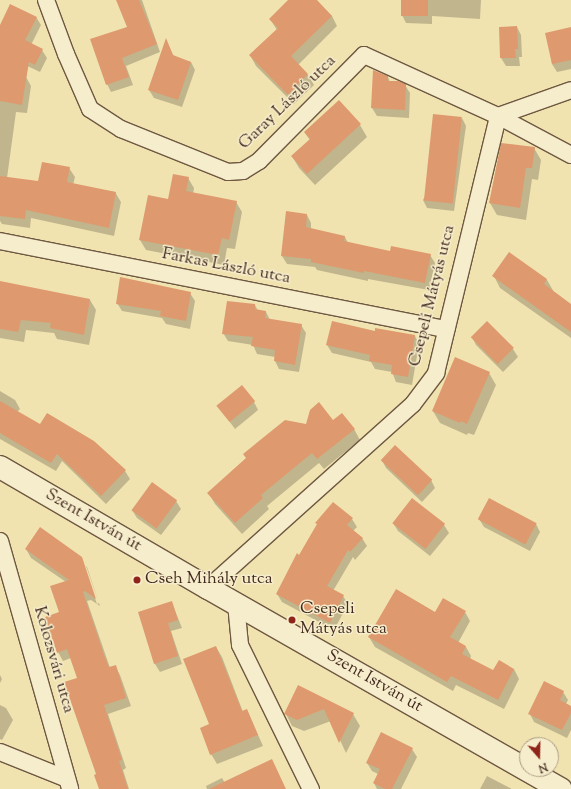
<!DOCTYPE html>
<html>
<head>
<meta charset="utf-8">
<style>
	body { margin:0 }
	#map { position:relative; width:571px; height:789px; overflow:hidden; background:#f1e3b0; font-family:"Sorts Mill Goudy",serif }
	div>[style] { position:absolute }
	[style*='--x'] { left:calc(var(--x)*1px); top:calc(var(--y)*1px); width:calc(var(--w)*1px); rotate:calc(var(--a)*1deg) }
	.shadow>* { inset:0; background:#0003 }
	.building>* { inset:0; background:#de9a6e; transform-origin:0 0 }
	.roads { filter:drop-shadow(1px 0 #6e5842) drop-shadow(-1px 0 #6e5842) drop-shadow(0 1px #6e5842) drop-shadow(0 -1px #6e5842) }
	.street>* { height:16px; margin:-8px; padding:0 8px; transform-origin:8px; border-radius:8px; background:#f6edcc }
	.secondary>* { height:22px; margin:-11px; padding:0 11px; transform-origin:11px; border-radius:11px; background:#f6edcc }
	.dots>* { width:11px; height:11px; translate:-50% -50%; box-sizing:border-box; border:2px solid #f6edcc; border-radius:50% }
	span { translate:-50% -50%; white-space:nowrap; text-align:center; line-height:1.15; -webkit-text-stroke:3px #f6edcc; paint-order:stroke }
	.street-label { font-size:17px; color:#42291d }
	.poi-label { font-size:17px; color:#42291d }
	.left { translate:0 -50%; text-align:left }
	.north { position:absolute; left:519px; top:737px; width:40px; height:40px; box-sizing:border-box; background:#f6edcc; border:1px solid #ae9f86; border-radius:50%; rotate:160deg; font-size:11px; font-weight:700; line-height:16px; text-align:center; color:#42291d }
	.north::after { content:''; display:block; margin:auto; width:14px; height:18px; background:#8f2418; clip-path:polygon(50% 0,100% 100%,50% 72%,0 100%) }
</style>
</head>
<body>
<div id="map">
	<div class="shadow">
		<i style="clip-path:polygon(117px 0,142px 0,160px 52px,126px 66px,133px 85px,111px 92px,107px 84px,128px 28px)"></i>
		<i style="clip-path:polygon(289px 0,315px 0,332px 16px,337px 26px,298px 65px,308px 75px,314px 85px,294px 104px,256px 66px,250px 55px,277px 30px,270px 19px)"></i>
		<i style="clip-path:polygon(402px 0,481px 0,480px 19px,432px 16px,432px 24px,406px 23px,402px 15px)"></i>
		<i style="clip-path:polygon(36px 17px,41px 25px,31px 45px,42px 50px,47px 58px,40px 72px,0 53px,0 27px)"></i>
		<i style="clip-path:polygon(517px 27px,521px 35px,522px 57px,519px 57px,520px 66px,506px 66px,501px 58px,500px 28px)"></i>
		<i style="clip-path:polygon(571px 28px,571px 69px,557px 72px,552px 64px,547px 34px)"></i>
		<i style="clip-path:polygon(166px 40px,174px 57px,191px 62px,195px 70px,182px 107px,154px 98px,149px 90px)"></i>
		<i style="clip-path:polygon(0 73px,26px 77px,31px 86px,27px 113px,16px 112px,7px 178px,39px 182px,69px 168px,75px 177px,73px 185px,115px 192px,121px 202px,114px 236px,31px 218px,30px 228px,2px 224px,0 221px)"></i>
		<i style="clip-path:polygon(388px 77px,390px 82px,405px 85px,410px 93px,409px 118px,377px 116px,372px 108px)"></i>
		<i style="clip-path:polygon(462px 118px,466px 126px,454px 211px,427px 208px,423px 200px)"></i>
		<i style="clip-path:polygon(360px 125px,367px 137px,315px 185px,299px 168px,292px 156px,310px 140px,305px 133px)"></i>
		<i style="clip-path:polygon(502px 144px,534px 148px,541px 160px,538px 180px,532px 179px,526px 220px,497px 215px,490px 203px)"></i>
		<i style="clip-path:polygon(188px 178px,194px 188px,193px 194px,236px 202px,242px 212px,235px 249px,227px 248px,224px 265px,146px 250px,140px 240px)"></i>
		<i style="clip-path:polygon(307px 215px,311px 223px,311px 229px,345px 237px,348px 243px,391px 252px,430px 255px,435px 263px,429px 290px,368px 279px,368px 281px,317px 270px,315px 267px,287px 264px,282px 256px)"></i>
		<i style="clip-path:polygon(510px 254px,547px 280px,554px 292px,571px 305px,571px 338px,500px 288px,494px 276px)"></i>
		<i style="clip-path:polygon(0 282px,90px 300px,96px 310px,89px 345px,57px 339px,54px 333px,26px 330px,24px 342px,0 338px)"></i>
		<i style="clip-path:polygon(190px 293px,195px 301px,190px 329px,166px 324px,162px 318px,122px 311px,117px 303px)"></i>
		<i style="clip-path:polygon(255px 305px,258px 311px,266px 312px,270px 320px,301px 325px,306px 333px,299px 372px,279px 369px,275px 361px,275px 357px,257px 354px,253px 345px,228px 341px,223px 333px)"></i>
		<i style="clip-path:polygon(487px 322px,513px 349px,518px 357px,503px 372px,476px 345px,472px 337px)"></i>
		<i style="clip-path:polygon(375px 332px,415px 336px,419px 344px,412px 385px,396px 382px,392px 372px,375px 369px,371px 362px,332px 353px,327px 345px)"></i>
		<i style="clip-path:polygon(489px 373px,496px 385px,474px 435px,468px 433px,467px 435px,440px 423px,433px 411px)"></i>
		<i style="clip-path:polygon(0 391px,15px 400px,20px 409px,17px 412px,125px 471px,130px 479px,106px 504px,62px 461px,56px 471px,0 439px)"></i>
		<i style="clip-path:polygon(254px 402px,258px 410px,235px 429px,218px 406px)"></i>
		<i style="clip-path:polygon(333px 422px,354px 429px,360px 440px,324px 469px,319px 463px,267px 506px,269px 509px,242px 534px,215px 504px,209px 494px,247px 459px,244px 454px,307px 425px)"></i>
		<i style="clip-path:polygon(382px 460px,431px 480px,435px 488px,422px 502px,386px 468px)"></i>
		<i style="clip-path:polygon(176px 501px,181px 509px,161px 535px,137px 518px,132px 510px)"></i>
		<i style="clip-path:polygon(352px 519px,357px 527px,353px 531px,362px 538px,367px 546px,355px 560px,353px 557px,333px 591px,343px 596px,348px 604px,334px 630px,282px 602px,277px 594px,299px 556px)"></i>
		<i style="clip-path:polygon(479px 519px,536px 524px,540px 532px,530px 551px,484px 527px)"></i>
		<i style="clip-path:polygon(393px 523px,444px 525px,449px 533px,430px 556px,398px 531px)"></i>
		<i style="clip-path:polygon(26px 549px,81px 557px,84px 562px,82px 560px,97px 604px,91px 600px,87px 601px,109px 665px,110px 668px,115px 666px,120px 675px,131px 706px,108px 714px,126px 768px,123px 770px,129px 789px,100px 789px,78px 679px,71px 658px,63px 661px,58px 652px,60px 613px,66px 582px,31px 558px)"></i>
		<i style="clip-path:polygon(86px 566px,87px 567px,100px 606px,97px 604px,99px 603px)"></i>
		<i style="clip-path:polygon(172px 603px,182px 628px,171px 631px,182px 664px,160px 672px,155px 664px,139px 613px)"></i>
		<i style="clip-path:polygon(465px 612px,470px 621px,458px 643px,466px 647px,471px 656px,470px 659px,494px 672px,514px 669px,519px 679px,504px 709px,456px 685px,453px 691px,375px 647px,369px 637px,436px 614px)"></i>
		<i style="clip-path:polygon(216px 647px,222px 657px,243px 712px,247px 710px,263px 746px,217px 764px,211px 754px,210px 725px)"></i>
		<i style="clip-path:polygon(0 675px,2px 679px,0 683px)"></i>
		<i style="clip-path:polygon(298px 687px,353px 714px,360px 726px,346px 753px,331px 721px,304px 731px,292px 726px,286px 714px)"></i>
		<i style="clip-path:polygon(563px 692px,568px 700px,566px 704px,571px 707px,571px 730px,567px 738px,534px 722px,530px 714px)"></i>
		<i style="clip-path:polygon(0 705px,6px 708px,13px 720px,2px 740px,0 739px)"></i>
		<i style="clip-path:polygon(412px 749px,417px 757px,401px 789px,377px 789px,374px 783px,378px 774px,372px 771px,367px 763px)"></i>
		<i style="clip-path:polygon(487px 776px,512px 789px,480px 789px)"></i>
		<i style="clip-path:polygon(222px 778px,225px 783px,286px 789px,207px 789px,206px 786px)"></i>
	</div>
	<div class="building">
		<i style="clip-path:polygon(116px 0,139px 0,157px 44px,122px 58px,129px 77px,106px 85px,90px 39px,127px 27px)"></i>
		<i style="clip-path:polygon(288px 0,317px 0,332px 16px,291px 56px,308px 74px,288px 95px,249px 55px,278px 28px,269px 19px)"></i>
		<i style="left:401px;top:0;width:27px;height:16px"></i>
		<i style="clip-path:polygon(10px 4px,37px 17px,25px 40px,43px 49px,35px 65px,29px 62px,22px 105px,0 101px,0 25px)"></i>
		<i style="clip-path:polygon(517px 26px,518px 49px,515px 49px,516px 58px,500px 58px,499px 27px)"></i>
		<i style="clip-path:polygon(571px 27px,571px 60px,552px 64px,545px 33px)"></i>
		<i style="clip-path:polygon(166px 38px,173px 55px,191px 62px,178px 100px,148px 90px)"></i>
		<i style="clip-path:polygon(373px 70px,388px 76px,388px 81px,398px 81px,406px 84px,405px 110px,371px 108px)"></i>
		<i style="clip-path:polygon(339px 100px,361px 124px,307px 174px,291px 156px,310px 139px,304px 132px)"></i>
		<i style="left:433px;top:114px;width:29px;height:87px;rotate:6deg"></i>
		<i style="clip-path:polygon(501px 143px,535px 147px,532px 168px,526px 168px,520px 208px,489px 203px)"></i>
		<i style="clip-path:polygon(42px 162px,70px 167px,67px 182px,116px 192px,109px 228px,26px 210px,25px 219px,0 216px,0 176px,38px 181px)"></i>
		<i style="clip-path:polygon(173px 174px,189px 177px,186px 191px,237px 201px,229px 240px,222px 238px,218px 255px,139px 240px,148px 195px,168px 199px)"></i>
		<i style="clip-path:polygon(286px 211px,307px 214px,306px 227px,345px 236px,344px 241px,390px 251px,391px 246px,431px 254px,425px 283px,364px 271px,364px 273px,311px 262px,311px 259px,281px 256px)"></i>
		<i style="clip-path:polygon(509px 252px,547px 279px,544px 284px,571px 304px,571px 332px,492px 276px)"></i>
		<i style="clip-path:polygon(120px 277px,191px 292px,186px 321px,160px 316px,161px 311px,116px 304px)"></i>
		<i style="clip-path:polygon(0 281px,90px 299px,84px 335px,50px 328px,51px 323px,21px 320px,18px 332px,0 329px)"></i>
		<i style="clip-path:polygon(227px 301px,255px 304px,255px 309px,266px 311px,265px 318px,302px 324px,295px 365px,274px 361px,275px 350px,251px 346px,253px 337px,222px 334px)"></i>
		<i style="clip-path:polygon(332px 321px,375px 331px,375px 328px,415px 335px,408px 377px,391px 374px,392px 365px,369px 361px,370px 355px,326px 345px)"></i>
		<i style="left:487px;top:321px;width:38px;height:23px;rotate:45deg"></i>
		<i style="clip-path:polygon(455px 357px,490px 372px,467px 424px,461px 421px,460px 423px,432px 411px)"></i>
		<i style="left:242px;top:385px;width:21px;height:33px;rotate:51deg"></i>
		<i style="clip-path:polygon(0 401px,40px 424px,47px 413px,94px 441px,126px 470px,101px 496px,57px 454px,51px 463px,0 433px)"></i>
		<i style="clip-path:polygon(319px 402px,333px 420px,342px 413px,355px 429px,317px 459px,312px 453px,261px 495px,263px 498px,235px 523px,207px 493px,246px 458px,243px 454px,285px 420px,306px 424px,310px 410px)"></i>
		<i style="left:395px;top:445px;width:51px;height:21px;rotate:43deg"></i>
		<i style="left:152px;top:482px;width:31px;height:35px;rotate:36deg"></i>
		<i style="left:412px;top:498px;width:42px;height:32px;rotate:38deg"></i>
		<i style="left:489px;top:498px;width:54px;height:24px;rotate:28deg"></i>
		<i style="clip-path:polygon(333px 502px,353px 518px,347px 525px,363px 538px,350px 552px,348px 550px,327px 586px,344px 595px,330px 623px,276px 594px,297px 553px,299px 555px,317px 524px,315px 523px)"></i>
		<i style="clip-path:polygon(40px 527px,82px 557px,96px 599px,85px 591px,83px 592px,104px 655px,109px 667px,116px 665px,126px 698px,104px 705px,122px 760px,119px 761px,128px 789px,99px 789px,94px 775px,96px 774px,64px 682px,77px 678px,67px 649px,57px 653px,45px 617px,59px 612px,50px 586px,69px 580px,25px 549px)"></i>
		<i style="clip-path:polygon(396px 589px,435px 612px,443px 598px,466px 611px,450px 637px,466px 646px,462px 654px,493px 670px,499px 660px,514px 669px,498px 700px,451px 676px,447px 682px,368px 637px)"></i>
		<i style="clip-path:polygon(172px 601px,178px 620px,168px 623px,178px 656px,154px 664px,138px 612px)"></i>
		<i style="clip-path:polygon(216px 646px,242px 711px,247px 709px,258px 735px,210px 755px,200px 728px,209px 724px,183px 659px)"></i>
		<i style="clip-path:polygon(544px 681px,564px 691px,560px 700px,571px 706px,571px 713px,562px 730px,528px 714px)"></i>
		<i style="clip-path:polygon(298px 685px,354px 713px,339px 743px,324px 709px,297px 720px,284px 714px)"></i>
		<i style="clip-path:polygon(381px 732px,413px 748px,392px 789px,385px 789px,373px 783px,380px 769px,366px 763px)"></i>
		<i style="clip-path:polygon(272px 759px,286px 789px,209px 789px)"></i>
	</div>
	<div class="roads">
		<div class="street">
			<i style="--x:46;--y:0;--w:58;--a:69.7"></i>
			<i style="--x:66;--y:54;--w:60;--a:66.4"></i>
			<i style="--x:90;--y:109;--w:37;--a:33"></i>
			<i style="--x:121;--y:129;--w:115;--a:21.9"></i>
			<i style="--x:228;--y:172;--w:15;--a:-4"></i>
			<i style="--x:243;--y:171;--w:19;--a:-32"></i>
			<i style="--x:259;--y:161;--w:149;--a:-45.3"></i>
			<i style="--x:364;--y:55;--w:147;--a:24.5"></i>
			<i style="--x:498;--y:116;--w:83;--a:28.1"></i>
			<i style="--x:498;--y:116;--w:77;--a:-19.6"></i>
			<i style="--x:0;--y:241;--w:455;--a:11.2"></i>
			<i style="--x:0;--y:541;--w:258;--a:74.2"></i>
			<i style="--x:208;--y:588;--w:275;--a:-41.9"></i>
			<i style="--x:413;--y:404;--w:39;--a:-53"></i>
			<i style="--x:436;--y:373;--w:264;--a:-76.4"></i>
			<i style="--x:236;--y:604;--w:41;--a:84.4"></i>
			<i style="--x:240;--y:645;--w:161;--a:63.8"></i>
			<i style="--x:0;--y:752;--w:72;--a:21.9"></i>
		</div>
		<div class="secondary">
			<i style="--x:0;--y:467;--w:241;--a:30.2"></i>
			<i style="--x:208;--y:588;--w:406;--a:29.7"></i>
		</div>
	</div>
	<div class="dots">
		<i style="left:137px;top:580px;background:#8f2418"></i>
		<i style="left:292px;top:620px;background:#8f2418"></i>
	</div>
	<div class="street-label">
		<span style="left:288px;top:103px;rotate:-44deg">Garay László utca</span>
		<span style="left:226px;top:267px;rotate:11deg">Farkas László utca</span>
		<span style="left:433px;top:296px;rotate:-76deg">Csepeli Mátyás utca</span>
		<span style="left:93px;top:521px;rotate:30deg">Szent István út</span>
		<span style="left:53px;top:660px;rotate:74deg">Kolozsvári utca</span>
		<span style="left:374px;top:682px;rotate:30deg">Szent István út</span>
	</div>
	<div class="poi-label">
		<span class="left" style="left:145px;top:580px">Cseh Mihály utca</span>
		<span class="left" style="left:300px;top:620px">Csepeli<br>Mátyás utca</span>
	</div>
	<div class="north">N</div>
</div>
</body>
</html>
